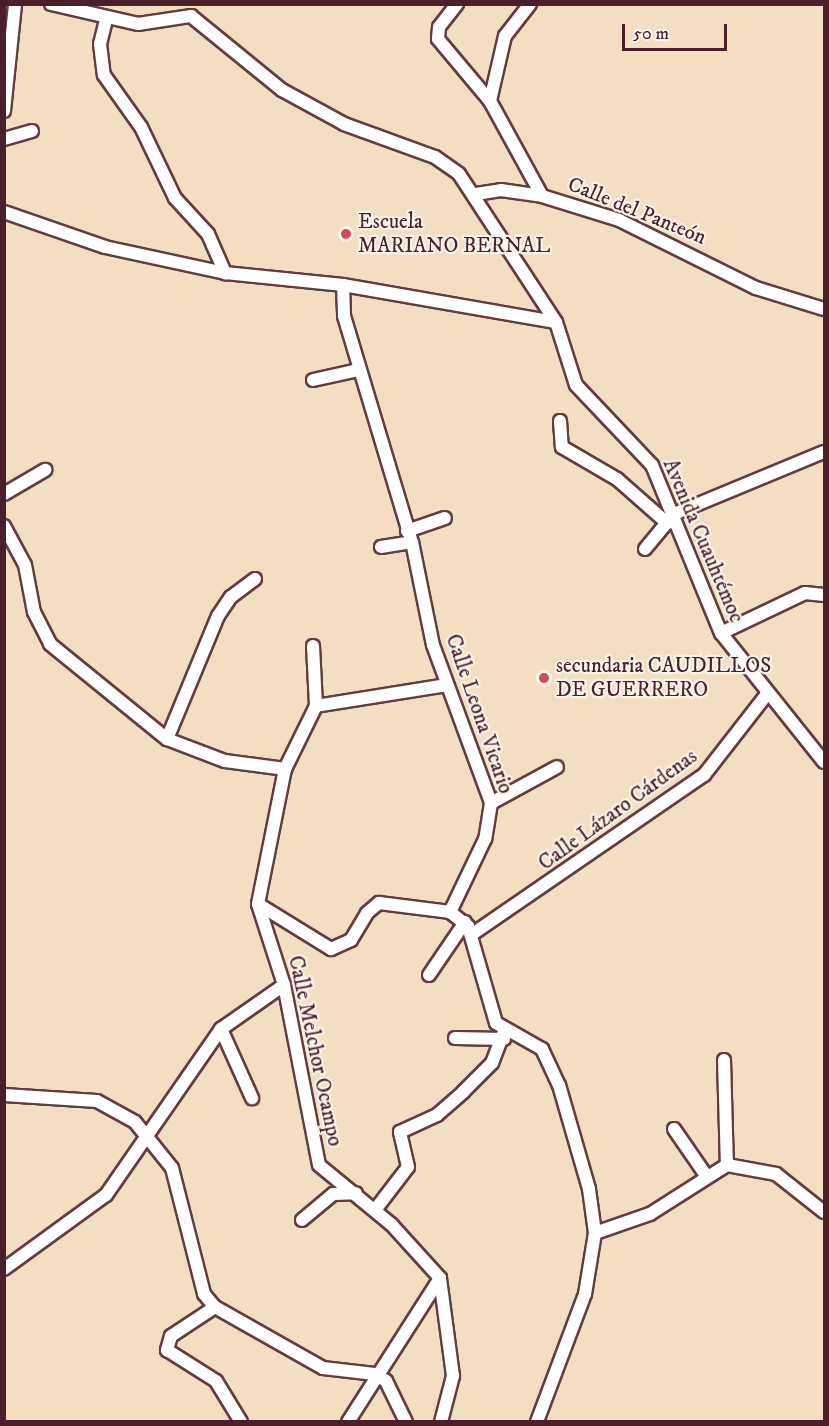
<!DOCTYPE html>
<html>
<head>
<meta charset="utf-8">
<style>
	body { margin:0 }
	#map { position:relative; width:829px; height:1426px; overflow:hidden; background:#f3dec1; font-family:"IM FELL DW Pica",serif }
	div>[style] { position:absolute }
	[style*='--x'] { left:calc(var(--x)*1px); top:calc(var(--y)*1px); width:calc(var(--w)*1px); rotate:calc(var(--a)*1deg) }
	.roads { filter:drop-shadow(2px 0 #633c42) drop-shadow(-2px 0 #633c42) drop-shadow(0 2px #633c42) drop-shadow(0 -2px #633c42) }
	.street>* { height:12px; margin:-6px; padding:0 6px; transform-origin:6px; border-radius:6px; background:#fff }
	.dots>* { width:16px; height:16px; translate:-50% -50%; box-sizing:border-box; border:3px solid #f7f3e8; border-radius:50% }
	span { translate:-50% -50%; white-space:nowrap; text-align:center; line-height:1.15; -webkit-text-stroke:4.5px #f7f3e8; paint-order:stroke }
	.street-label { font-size:21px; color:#4a1f2b }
	.poi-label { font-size:21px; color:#4a1f2b }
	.left { translate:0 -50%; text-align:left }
	.frame { position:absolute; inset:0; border:6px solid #4a1f2b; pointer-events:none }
	.scale { position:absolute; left:622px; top:24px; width:105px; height:27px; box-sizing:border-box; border:3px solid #4a1f2b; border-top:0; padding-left:8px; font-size:18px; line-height:21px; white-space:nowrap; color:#4a1f2b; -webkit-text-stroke:4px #f7f3e8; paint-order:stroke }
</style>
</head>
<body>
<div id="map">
	<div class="roads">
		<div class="street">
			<i style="--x:51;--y:4;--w:89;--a:12.9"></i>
			<i style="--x:138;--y:24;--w:54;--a:-8.6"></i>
			<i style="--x:191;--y:16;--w:117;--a:39.1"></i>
			<i style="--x:282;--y:90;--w:71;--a:28.7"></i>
			<i style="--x:344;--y:124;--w:97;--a:19.9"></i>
			<i style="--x:435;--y:157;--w:29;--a:35"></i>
			<i style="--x:459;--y:174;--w:177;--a:56.8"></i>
			<i style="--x:556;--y:322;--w:66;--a:72.4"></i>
			<i style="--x:576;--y:385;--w:110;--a:46.5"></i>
			<i style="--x:652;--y:465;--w:182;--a:67.7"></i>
			<i style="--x:721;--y:633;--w:165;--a:51.4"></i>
			<i style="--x:457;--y:4;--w:29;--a:128"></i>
			<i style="--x:439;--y:27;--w:12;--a:95"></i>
			<i style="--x:438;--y:39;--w:81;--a:50"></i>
			<i style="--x:490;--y:101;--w:108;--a:61.3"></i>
			<i style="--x:106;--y:20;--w:25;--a:104"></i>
			<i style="--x:100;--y:44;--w:31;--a:83"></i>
			<i style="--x:104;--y:75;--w:64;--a:54.6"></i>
			<i style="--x:141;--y:127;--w:79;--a:64.4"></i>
			<i style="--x:175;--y:198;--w:49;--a:47.5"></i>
			<i style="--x:208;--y:234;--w:43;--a:66.4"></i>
			<i style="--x:490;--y:101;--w:67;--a:-77"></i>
			<i style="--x:505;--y:36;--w:41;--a:-52"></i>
			<i style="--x:4;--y:111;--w:108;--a:-84.1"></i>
			<i style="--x:4;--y:139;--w:29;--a:-16"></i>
			<i style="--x:476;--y:194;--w:25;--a:-9"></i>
			<i style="--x:501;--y:190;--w:41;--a:8.3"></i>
			<i style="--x:542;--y:196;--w:81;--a:17.3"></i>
			<i style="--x:619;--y:220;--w:153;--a:26.4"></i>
			<i style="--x:756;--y:288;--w:71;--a:17.2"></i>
			<i style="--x:4;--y:212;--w:107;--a:19.1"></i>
			<i style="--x:105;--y:247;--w:123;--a:12.2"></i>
			<i style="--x:225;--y:273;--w:119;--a:5.8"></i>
			<i style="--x:343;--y:285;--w:216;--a:9.9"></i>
			<i style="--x:343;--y:285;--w:31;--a:88"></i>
			<i style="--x:344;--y:316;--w:236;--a:73.3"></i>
			<i style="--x:412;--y:542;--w:105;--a:78.5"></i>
			<i style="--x:433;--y:645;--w:168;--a:69.8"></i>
			<i style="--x:491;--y:803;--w:36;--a:99"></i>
			<i style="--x:485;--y:839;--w:81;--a:115.6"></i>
			<i style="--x:313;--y:380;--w:46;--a:-12.5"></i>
			<i style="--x:560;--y:421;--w:26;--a:86"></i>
			<i style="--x:562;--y:447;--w:64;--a:30.2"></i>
			<i style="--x:617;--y:479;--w:67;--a:41.3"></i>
			<i style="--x:4;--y:494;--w:48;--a:-30.3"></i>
			<i style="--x:4;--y:526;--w:44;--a:61.7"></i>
			<i style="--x:25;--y:565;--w:48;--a:79.2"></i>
			<i style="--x:34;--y:612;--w:36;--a:63"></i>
			<i style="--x:50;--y:644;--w:151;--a:39.1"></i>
			<i style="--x:167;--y:739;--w:62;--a:20.8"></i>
			<i style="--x:225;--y:761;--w:61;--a:7.6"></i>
			<i style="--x:407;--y:531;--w:40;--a:-18.9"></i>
			<i style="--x:381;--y:547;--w:31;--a:-9"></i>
			<i style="--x:645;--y:549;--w:45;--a:-50.4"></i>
			<i style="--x:674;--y:514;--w:162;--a:-22.5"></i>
			<i style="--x:721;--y:633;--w:93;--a:-25.5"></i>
			<i style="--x:805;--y:593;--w:19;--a:6"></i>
			<i style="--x:313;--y:646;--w:60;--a:87.1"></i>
			<i style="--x:167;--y:739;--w:133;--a:-67.5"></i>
			<i style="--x:218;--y:616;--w:23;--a:-56"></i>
			<i style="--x:231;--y:597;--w:30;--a:-37"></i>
			<i style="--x:491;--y:803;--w:75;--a:-28.6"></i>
			<i style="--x:258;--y:904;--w:86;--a:31.7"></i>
			<i style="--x:331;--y:949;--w:22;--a:-24"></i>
			<i style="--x:351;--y:940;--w:31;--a:-59"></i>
			<i style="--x:367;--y:913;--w:16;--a:-40"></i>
			<i style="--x:379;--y:903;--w:72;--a:7.2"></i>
			<i style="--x:450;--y:912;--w:23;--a:38"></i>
			<i style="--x:468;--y:926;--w:101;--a:73.9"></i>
			<i style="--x:496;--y:1023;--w:53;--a:29.5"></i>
			<i style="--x:542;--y:1049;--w:40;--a:65"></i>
			<i style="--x:559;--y:1085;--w:108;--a:73.9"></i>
			<i style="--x:589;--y:1189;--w:44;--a:82.2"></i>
			<i style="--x:595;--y:1233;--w:62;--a:99.3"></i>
			<i style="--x:585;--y:1294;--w:137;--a:110.6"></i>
			<i style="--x:471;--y:935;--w:283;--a:-34.5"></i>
			<i style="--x:704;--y:775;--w:103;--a:-52.1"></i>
			<i style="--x:429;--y:975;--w:64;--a:-55.8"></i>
			<i style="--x:221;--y:1029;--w:76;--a:65.8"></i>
			<i style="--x:455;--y:1038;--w:49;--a:1.2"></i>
			<i style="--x:724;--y:1060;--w:105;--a:88.4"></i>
			<i style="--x:4;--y:1095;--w:93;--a:3.7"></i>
			<i style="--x:97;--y:1101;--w:43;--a:28.9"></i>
			<i style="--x:135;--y:1122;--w:59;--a:51.2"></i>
			<i style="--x:172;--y:1168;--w:130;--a:75.7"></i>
			<i style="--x:204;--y:1294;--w:17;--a:50"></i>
			<i style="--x:215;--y:1307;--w:124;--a:29.5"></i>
			<i style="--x:323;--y:1368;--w:52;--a:6.6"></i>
			<i style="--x:375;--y:1374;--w:13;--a:32"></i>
			<i style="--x:386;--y:1381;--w:46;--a:64"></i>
			<i style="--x:674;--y:1129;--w:55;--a:55.4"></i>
			<i style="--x:375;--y:1210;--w:54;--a:-52.5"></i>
			<i style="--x:408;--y:1167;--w:36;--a:-103"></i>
			<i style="--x:400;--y:1132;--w:41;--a:-24.7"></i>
			<i style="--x:437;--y:1115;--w:35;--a:-41"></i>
			<i style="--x:463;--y:1092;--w:41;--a:-45"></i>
			<i style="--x:492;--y:1063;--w:33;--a:-69"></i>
			<i style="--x:302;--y:1220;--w:40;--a:-40"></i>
			<i style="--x:333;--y:1194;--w:23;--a:-2"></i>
			<i style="--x:595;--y:1233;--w:58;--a:-19.1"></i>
			<i style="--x:650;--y:1214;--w:91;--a:-32.5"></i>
			<i style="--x:727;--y:1165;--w:50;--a:10.4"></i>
			<i style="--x:776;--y:1174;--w:61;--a:38.4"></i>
			<i style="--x:4;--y:1269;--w:126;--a:-36"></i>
			<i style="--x:106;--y:1195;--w:202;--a:-55.3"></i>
			<i style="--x:221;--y:1029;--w:77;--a:-34.9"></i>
			<i style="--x:215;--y:1307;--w:53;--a:146.6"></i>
			<i style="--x:171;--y:1336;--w:15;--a:106"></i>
			<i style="--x:167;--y:1350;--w:58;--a:32.3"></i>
			<i style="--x:216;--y:1381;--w:48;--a:58.6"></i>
			<i style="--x:348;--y:1422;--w:171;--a:-57.4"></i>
			<i style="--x:441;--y:1422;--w:48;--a:-75.4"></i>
			<i style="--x:453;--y:1376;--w:99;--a:-97.6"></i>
			<i style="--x:440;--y:1278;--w:72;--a:-132.2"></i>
			<i style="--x:392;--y:1225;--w:94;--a:-140.6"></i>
			<i style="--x:319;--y:1165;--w:183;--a:-101"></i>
			<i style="--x:284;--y:985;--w:85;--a:-107.8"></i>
			<i style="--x:258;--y:904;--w:138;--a:-78.7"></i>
			<i style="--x:285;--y:769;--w:70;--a:-63.8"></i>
			<i style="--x:316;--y:706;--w:133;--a:-9.1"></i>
		</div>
	</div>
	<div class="dots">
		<i style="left:346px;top:234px;background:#d1495b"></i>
		<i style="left:544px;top:678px;background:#d1495b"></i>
	</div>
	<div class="street-label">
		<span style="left:637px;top:211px;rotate:22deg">Calle del Panteón</span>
		<span style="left:703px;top:541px;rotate:67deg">Avenida Cuauhtémoc</span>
		<span style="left:479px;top:714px;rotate:71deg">Calle Leona Vicario</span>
		<span style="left:618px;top:810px;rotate:-36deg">Calle Lázaro Cárdenas</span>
		<span style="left:315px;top:1051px;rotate:78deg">Calle Melchor Ocampo</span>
	</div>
	<div class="poi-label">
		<span class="left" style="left:358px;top:234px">Escuela<br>MARIANO BERNAL</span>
		<span class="left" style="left:556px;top:678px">secundaria CAUDILLOS<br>DE GUERRERO</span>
	</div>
	<div class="frame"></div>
	<div class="scale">50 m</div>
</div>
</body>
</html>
